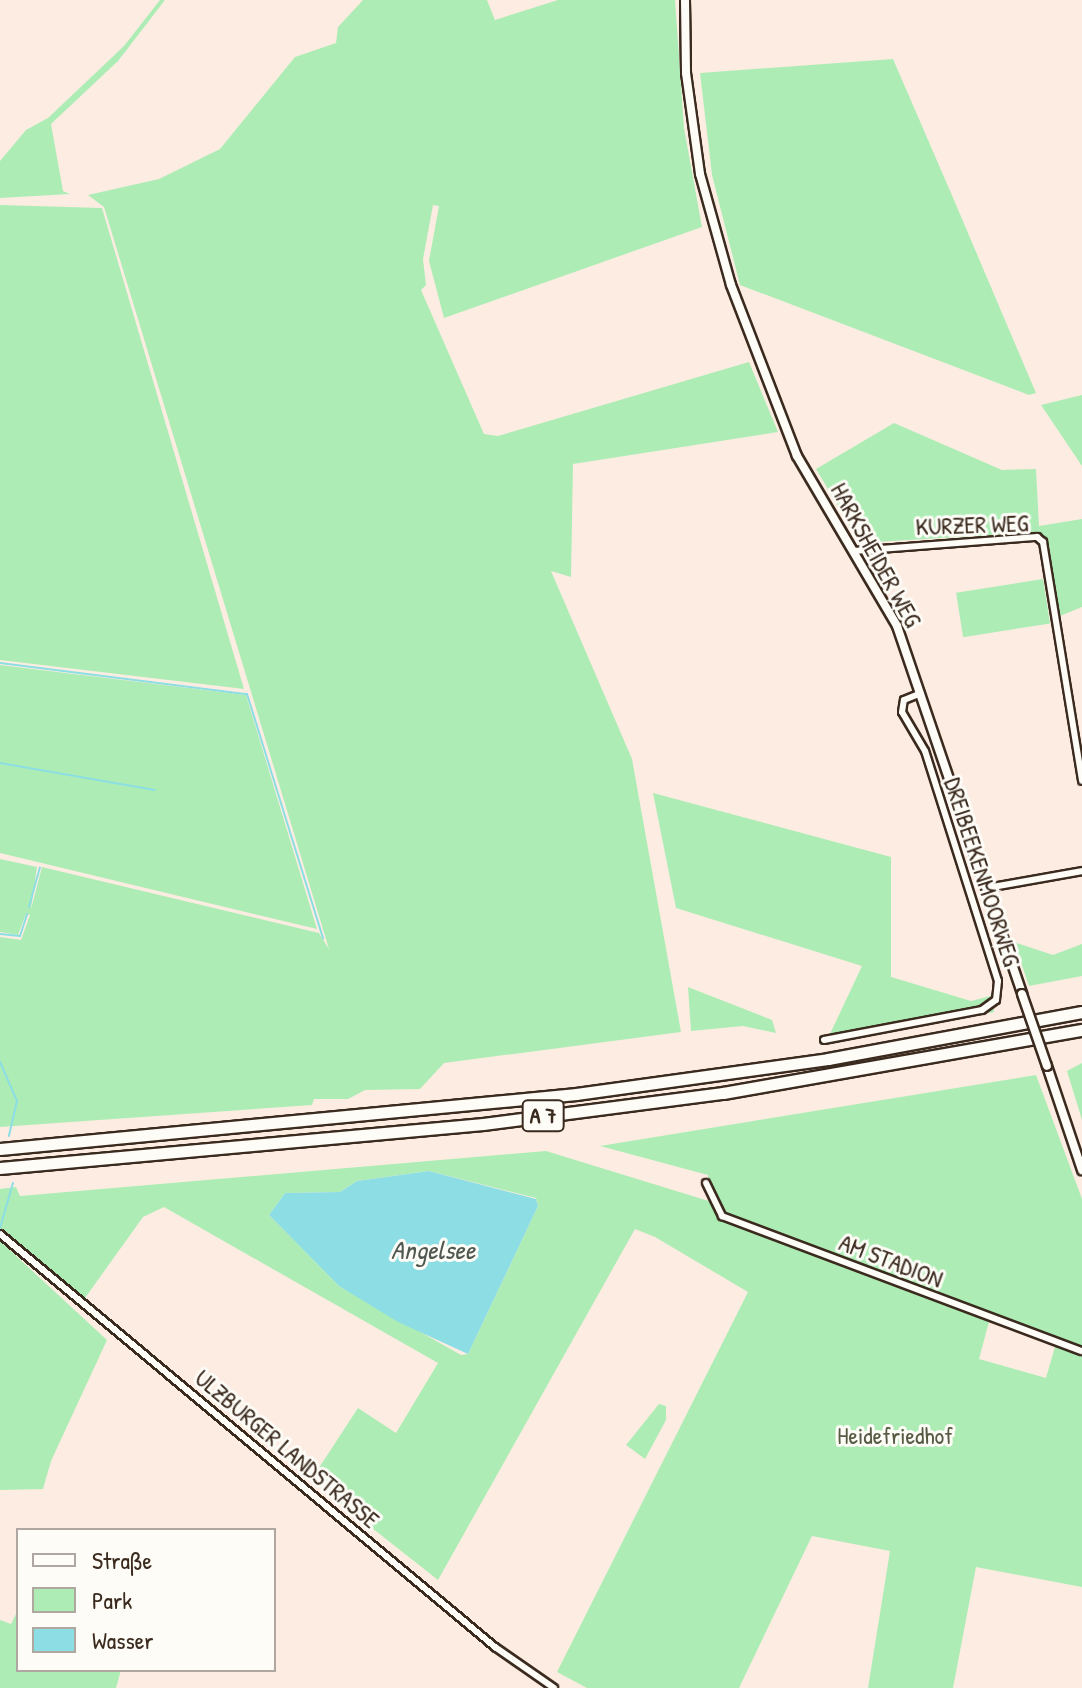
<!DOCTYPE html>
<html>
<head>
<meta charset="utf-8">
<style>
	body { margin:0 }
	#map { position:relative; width:1082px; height:1688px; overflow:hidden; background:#fdece2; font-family:"Patrick Hand",sans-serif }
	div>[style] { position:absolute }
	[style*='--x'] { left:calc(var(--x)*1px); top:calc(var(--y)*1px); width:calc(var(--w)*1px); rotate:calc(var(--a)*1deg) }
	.green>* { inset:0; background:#adedb5; transform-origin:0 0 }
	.water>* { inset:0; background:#8cdee4 }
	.stream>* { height:2px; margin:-1px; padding:0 1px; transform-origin:1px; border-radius:1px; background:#8cdee4 }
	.roads { filter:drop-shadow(2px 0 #3b2a1e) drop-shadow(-2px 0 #3b2a1e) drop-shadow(0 2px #3b2a1e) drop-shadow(0 -2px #3b2a1e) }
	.minor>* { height:6px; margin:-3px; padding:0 3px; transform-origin:3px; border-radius:3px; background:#fdfcf7 }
	.secondary>* { height:8px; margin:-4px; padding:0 4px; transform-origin:4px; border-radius:4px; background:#fdfcf7 }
	.motorway>* { height:11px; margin:-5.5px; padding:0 5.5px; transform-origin:5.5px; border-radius:5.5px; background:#fdfcf7 }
	.bridges { filter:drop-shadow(2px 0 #3b2a1e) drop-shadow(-2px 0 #3b2a1e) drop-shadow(0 2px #3b2a1e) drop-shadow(0 -2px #3b2a1e) }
	.secondary-bridge>* { height:8px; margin:-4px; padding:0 4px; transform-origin:4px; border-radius:4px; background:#fdfcf7 }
	span { translate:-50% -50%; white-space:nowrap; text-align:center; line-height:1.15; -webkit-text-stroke:6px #fdfcf7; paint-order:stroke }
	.shield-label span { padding:2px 6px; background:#fdfcf7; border:2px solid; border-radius:6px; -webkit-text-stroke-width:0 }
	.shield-label { font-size:22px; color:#3b2a1e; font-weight:700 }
	.street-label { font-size:24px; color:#3b2a1e }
	.park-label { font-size:24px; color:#585b44 }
	.water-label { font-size:26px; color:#4f5750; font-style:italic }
	.legend { position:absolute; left:16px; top:1528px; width:260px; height:144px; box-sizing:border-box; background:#fdfcf7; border:2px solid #afa8a0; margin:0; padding:10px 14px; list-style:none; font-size:24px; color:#3b2a1e }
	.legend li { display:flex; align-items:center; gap:16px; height:40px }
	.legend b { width:40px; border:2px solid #afa8a0 }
</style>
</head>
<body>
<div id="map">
	<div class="green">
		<i style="clip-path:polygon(160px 0,165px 0,118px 61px,51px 124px,63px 191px,70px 194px,0 198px,0 161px,26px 130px,48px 118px,124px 46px)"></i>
		<i style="clip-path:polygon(363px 0,487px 0,495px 20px,558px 0,675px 0,684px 128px,702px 227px,444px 318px,429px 261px,439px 206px,433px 205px,423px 259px,426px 285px,421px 290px,484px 434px,498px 436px,749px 362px,778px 432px,573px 464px,571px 577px,551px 571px,632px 759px,681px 1032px,444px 1063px,420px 1089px,365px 1090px,348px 1099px,314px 1099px,312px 1105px,0 1127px,0 937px,21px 940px,30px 915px,26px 914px,18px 935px,0 932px,0 859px,37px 867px,31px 909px,42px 867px,319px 933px,329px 949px,104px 207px,88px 195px,159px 179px,220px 149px,295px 57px,336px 43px,338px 27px)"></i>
		<i style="clip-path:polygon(893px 59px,954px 200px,1036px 393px,1029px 395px,740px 285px,712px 175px,700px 73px)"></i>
		<i style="clip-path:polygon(0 205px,102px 208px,244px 689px,0 660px)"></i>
		<i style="clip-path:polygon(1082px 395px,1082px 466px,1041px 405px)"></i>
		<i style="clip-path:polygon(894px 423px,1002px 470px,1036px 469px,1039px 526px,1082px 519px,1082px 607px,1060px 616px,1047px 541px,1037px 532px,860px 543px,816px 469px)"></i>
		<i style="left:1043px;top:579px;width:45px;height:88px;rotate:81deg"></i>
		<i style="clip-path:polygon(0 665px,246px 695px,317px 929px,0 853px)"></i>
		<i style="clip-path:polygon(653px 793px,891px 857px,891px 977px,971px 1001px,991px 996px,994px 1012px,839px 1040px,829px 1036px,862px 966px,676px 908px)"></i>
		<i style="clip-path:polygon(1014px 942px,1053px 955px,1082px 944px,1082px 976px,1029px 986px)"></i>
		<i style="clip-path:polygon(688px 987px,772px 1020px,776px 1033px,743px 1026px,691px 1031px)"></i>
		<i style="clip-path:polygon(1082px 1063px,1082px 1120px,1067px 1071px)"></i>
		<i style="clip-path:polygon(evenodd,1036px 1075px,1082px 1199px,1082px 1587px,976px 1567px,953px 1688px,868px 1688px,890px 1551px,812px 1536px,739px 1688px,587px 1688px,557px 1672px,748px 1292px,655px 1237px,635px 1229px,438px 1580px,311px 1480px,358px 1408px,396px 1433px,438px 1363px,164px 1207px,143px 1217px,85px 1298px,0 1231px,0 1189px,16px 1187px,20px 1196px,546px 1151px,712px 1202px,708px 1175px,600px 1146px,1036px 1075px,429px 1171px,536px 1198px,538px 1206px,468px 1354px,461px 1355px,339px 1286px,269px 1215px,285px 1193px,340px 1192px,357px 1181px,429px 1171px,1036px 1075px,990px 1318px,1056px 1343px,1046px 1378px,979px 1359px,990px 1318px)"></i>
		<i style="clip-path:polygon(0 1241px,107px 1340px,51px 1461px,43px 1489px,0 1490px)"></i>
		<i style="clip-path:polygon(659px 1404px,666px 1406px,666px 1420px,645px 1459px,626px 1445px)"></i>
		<i style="clip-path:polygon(18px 1610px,18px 1670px,121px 1670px,116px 1688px,0 1688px,0 1620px,11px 1624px)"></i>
	</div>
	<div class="water">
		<i style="clip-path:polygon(429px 1171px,536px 1199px,538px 1206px,468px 1354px,398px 1322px,339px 1286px,269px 1215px,285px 1193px,340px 1192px,357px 1181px)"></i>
	</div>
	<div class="stream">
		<i style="--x:0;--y:663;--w:249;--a:7.2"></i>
		<i style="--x:247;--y:694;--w:256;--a:72.7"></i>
		<i style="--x:0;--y:763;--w:157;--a:9.9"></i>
		<i style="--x:29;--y:907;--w:41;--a:-74.6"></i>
		<i style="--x:0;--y:934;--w:20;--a:6"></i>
		<i style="--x:20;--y:936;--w:23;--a:-72"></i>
		<i style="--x:0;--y:1062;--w:43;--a:66.4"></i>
		<i style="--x:17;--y:1101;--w:36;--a:103"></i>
		<i style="--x:0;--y:1228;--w:47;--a:-73.9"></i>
	</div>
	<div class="roads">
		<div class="minor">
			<i style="--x:854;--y:551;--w:184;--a:-4.4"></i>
			<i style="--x:1037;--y:537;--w:8;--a:40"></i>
			<i style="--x:1043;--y:542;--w:242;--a:80.7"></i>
			<i style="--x:987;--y:888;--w:97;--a:-10.1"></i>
			<i style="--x:824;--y:1040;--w:161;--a:-10.8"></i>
			<i style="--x:982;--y:1010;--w:17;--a:-36"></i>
			<i style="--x:996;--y:1000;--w:19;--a:-84"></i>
			<i style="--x:998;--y:981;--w:241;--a:-107.6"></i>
			<i style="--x:925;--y:751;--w:45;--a:-120.5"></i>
			<i style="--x:902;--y:712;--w:12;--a:-81"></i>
			<i style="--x:904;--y:700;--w:18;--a:-22"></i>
			<i style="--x:706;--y:1183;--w:37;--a:64"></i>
			<i style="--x:722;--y:1216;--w:384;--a:20.6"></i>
			<i style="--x:0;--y:1234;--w:645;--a:39.84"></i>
			<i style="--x:495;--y:1647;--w:72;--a:34.8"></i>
		</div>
		<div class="secondary">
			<i style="--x:685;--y:0;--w:73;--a:89.2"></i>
			<i style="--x:686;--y:73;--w:102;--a:82.1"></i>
			<i style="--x:700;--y:174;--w:115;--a:74.4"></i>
			<i style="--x:731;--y:285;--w:183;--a:68.9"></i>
			<i style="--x:797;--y:456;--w:197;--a:59.5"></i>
			<i style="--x:897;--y:626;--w:389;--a:71.2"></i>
			<i style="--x:1047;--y:1066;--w:110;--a:71.4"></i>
		</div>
		<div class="motorway">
			<i style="--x:0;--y:1149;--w:579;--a:-5.45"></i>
			<i style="--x:576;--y:1094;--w:254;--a:-7.9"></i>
			<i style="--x:828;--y:1059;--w:258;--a:-10.5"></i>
			<i style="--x:0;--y:1168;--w:485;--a:-5.2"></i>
			<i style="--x:483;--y:1124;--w:242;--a:-7.4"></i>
			<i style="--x:723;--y:1093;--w:364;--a:-10"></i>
		</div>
	</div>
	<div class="bridges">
		<div class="secondary-bridge">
			<i style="--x:1022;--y:994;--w:76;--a:70.9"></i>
		</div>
	</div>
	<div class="shield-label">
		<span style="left:543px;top:1116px">A 7</span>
	</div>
	<div class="street-label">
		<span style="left:972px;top:525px;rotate:-2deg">KURZER WEG</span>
		<span style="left:876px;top:555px;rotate:61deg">HARKSHEIDER WEG</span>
		<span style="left:982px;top:872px;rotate:72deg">DREIBEEKENMOORWEG</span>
		<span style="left:891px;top:1261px;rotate:21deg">AM STADION</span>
		<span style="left:287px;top:1449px;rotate:40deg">ULZBURGER LANDSTRASSE</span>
	</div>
	<div class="park-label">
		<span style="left:895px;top:1436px">Heidefriedhof</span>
	</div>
	<div class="water-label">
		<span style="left:433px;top:1250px">Angelsee</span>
	</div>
	<ul class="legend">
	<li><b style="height:10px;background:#fdfcf7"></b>Straße</li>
	<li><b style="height:22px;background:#adedb5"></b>Park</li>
	<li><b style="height:22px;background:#8cdee4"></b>Wasser</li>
	</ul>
</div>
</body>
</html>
